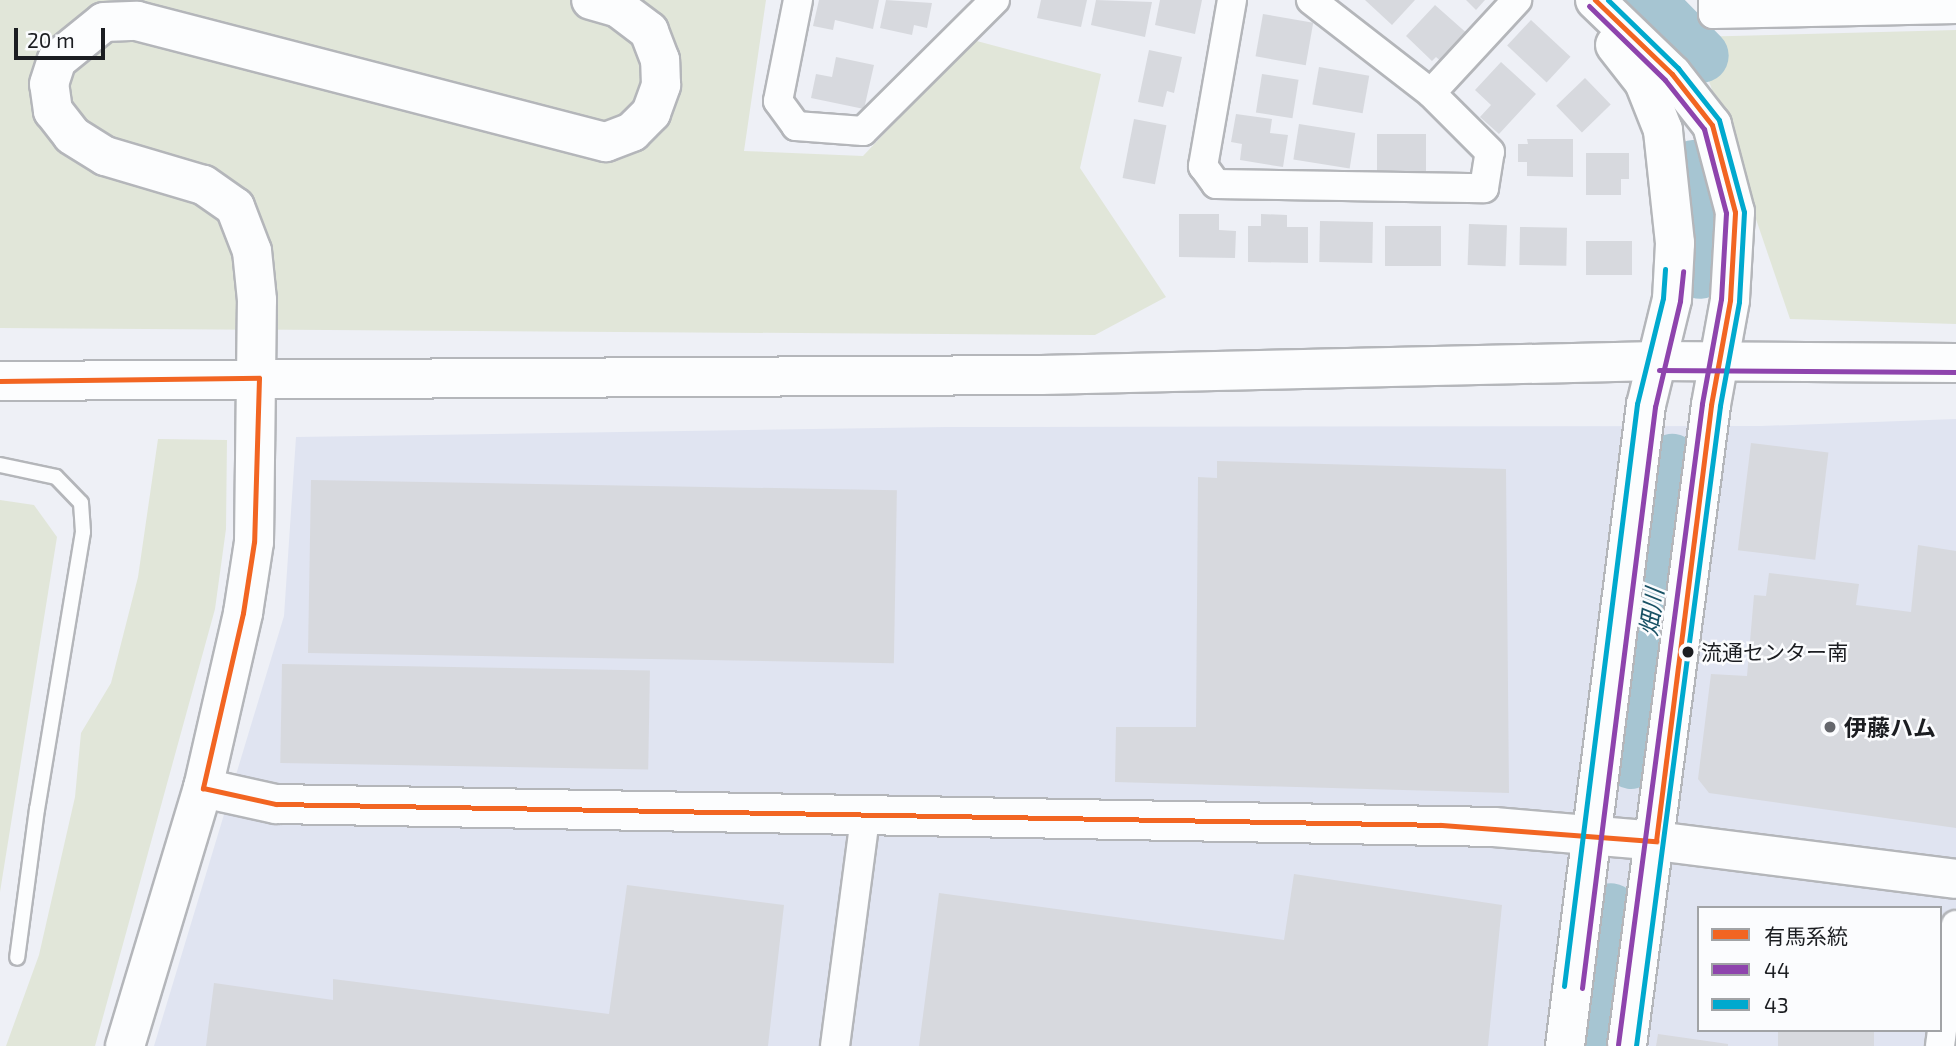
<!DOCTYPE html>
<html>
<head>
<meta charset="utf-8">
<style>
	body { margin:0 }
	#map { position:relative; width:1956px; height:1046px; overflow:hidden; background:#eef0f6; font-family:"Exo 2","Noto Sans JP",sans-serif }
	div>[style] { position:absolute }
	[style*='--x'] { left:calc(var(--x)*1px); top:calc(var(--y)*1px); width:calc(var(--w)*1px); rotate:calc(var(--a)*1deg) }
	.built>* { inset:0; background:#e0e4f1 }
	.green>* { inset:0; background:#e1e6d9 }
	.river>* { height:54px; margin:-27px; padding:0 27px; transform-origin:27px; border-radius:27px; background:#a6c5d2 }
	.building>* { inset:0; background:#d7d9de; transform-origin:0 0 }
	.roads { filter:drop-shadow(2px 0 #b4b6ba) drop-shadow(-2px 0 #b4b6ba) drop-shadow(0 2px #b4b6ba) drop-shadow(0 -2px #b4b6ba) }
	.lane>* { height:14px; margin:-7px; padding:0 7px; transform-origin:7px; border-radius:7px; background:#fcfdfe }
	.street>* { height:28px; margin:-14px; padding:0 14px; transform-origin:14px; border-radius:14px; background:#fcfdfe }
	.secondary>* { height:38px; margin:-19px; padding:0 19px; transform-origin:19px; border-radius:19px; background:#fcfdfe }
	.bus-1>* { height:5px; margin:-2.5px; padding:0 2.5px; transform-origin:2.5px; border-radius:2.5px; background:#f26522 }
	.bus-2>* { height:5px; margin:-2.5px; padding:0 2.5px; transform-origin:2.5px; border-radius:2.5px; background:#8e44ad }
	.bus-3>* { height:5px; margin:-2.5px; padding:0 2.5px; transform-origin:2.5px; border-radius:2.5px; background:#00a9ce }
	.dots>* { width:19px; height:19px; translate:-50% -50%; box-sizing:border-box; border:4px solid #fbfcfe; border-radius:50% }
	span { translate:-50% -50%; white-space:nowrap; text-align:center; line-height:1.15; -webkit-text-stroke:5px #fbfcfe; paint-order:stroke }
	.bus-label { font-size:21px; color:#1b1d21 }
	.left { translate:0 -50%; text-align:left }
	.poi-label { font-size:23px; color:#1b1d21; font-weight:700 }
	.water-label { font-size:24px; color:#195265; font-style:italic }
	.legend { position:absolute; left:1697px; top:906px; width:245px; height:126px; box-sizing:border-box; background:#fbfcfe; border:2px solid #a1a3a6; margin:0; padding:9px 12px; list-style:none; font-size:21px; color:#1b1d21 }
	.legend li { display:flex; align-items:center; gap:14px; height:35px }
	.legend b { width:35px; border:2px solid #a1a3a6 }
	.scale { position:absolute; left:14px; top:28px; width:91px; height:32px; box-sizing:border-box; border:4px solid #1b1d21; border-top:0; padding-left:9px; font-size:21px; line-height:24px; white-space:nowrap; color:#1b1d21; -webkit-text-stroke:5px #fbfcfe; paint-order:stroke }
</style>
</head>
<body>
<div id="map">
	<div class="built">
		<i style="clip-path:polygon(evenodd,1956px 419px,1956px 1046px,154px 1046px,284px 616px,296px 437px,946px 427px,1761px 426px,1956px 419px,1699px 908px,1940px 908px,1940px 1030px,1699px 1030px,1699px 908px)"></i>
	</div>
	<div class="green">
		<i style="clip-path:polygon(0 0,766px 0,744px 151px,863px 156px,973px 40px,1101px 74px,1080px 168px,1166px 297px,1095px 335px,0 328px)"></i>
		<i style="clip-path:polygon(1956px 30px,1956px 324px,1790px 319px,1694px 37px)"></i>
		<i style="clip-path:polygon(158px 439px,227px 440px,226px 529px,215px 609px,95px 1046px,6px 1046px,39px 955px,75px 797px,81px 733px,111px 683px,138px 577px)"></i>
		<i style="clip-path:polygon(0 500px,34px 505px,57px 537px,0 892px)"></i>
	</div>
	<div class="river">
		<i style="--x:1647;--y:0;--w:78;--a:45.5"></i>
		<i style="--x:1694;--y:167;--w:105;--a:86.7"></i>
		<i style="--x:1631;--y:762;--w:304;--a:-82.2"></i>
		<i style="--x:1593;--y:1046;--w:137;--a:-82.5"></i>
	</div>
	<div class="building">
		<i style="clip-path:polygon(819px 0,879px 0,873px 29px,835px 20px,833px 30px,813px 26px)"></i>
		<i style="clip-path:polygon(886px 0,932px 3px,927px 28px,914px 25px,912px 35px,880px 28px)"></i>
		<i style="clip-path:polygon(1041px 0,1087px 0,1081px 27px,1037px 18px)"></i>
		<i style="clip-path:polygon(1096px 0,1152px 2px,1145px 37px,1091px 25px)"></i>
		<i style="clip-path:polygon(1160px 0,1202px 0,1195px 34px,1155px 25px)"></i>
		<i style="clip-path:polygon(1365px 0,1415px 0,1392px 25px)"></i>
		<i style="clip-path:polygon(1466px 0,1485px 0,1476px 10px)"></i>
		<i style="clip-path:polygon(1435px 5px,1470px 36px,1444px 64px,1436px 57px,1432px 61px,1406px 36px)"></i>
		<i style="left:1263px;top:14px;width:51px;height:43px;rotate:10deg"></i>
		<i style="left:1531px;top:20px;width:54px;height:35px;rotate:43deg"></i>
		<i style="clip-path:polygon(1149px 50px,1182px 57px,1174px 93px,1167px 91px,1163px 107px,1138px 102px)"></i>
		<i style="clip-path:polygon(836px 57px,874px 65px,864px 109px,811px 98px,816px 74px,832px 77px)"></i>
		<i style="clip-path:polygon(1501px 62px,1536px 94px,1499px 134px,1480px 117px,1491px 105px,1475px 90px)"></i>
		<i style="left:1319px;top:67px;width:51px;height:38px;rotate:10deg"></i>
		<i style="left:1262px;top:74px;width:37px;height:39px;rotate:9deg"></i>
		<i style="left:1585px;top:78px;width:37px;height:40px;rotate:46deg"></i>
		<i style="clip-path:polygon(1236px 114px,1272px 119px,1270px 133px,1288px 135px,1283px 167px,1240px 160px,1242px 144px,1231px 142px)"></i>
		<i style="left:1134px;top:119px;width:33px;height:60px;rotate:11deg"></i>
		<i style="left:1299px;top:124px;width:57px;height:36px;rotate:9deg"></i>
		<i style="left:1377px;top:134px;width:49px;height:37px"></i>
		<i style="clip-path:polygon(1527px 139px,1573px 139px,1573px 177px,1527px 176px,1527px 162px,1518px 162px,1518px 144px,1528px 144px)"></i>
		<i style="clip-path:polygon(1586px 153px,1629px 153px,1629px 179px,1621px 179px,1621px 195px,1586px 195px)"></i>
		<i style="clip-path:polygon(1179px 214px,1219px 214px,1219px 230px,1236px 231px,1235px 258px,1179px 257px)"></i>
		<i style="clip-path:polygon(1261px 214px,1287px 215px,1287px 227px,1308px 227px,1308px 263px,1248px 262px,1248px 226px,1261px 226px)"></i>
		<i style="left:1320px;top:221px;width:53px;height:41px;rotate:1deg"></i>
		<i style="left:1469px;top:224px;width:38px;height:41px;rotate:2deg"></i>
		<i style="left:1385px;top:226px;width:56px;height:40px"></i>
		<i style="left:1520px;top:227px;width:47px;height:38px;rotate:1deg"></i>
		<i style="left:1586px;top:241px;width:46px;height:34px"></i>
		<i style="left:1751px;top:443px;width:78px;height:108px;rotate:7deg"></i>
		<i style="clip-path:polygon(1217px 461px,1506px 469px,1509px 793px,1115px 782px,1116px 727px,1196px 727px,1198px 477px,1217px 478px)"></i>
		<i style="left:311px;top:480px;width:586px;height:173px;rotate:1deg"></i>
		<i style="clip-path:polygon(1918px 545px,1956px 551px,1956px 828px,1709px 793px,1698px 779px,1711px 674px,1747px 676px,1754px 595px,1766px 596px,1769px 573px,1859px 584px,1856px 605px,1911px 612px)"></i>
		<i style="left:282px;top:664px;width:368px;height:99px;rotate:1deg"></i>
		<i style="clip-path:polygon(1294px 874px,1502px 905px,1488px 1046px,919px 1046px,939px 893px,1284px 940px)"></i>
		<i style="clip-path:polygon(627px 885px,784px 905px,768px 1046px,206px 1046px,214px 983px,333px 1000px,333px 979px,609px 1014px)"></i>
		<i style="left:1778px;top:1030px;width:96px;height:16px"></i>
		<i style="clip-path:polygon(1658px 1034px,1728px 1044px,1728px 1046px,1656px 1046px)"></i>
	</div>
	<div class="roads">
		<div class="lane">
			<i style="--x:0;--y:465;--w:57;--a:12.1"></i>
			<i style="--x:56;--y:477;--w:36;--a:46"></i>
			<i style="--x:81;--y:503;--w:29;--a:86"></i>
			<i style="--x:83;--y:532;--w:281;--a:99.4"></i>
			<i style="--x:37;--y:809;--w:150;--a:97.6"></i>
		</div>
		<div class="street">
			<i style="--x:798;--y:0;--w:103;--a:101.2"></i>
			<i style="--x:778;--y:101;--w:31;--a:54"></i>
			<i style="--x:796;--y:126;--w:67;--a:4.3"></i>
			<i style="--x:863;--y:131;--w:186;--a:-44.8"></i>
			<i style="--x:1232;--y:0;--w:169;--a:99.9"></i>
			<i style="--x:1203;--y:166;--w:22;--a:54"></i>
			<i style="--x:1216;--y:184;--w:268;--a:0.9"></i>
			<i style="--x:1484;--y:188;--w:36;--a:-81"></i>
			<i style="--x:1490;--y:152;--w:83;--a:-135"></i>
			<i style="--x:1431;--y:93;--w:152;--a:-142.2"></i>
			<i style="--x:1713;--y:0;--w:14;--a:90"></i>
			<i style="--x:1713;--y:14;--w:243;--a:-1.2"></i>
			<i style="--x:1431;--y:93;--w:127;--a:-47.2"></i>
			<i style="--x:835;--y:1046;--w:236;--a:-82.5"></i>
			<i style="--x:1940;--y:1046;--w:122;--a:-82.5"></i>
		</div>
		<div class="secondary">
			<i style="--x:1595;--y:0;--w:107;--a:43.9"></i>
			<i style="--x:1672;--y:74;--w:65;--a:51.9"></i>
			<i style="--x:1712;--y:125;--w:90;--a:75.2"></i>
			<i style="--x:1735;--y:212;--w:88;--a:93.3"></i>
			<i style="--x:1730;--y:300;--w:107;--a:100.3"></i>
			<i style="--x:1711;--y:405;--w:646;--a:97.47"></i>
			<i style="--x:0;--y:381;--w:1041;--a:-0.33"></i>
			<i style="--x:1041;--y:375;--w:616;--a:-1.3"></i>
			<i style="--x:1657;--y:361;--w:299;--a:0.4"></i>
			<i style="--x:203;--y:788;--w:75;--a:12.4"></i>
			<i style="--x:276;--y:804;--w:1218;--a:1.08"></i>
			<i style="--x:1494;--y:827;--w:163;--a:4.9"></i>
			<i style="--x:1656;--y:841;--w:302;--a:7.2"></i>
			<i style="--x:125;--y:1046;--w:270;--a:-73.2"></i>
			<i style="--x:203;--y:788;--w:180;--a:-77.1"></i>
			<i style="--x:243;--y:613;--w:72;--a:-81.2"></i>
			<i style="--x:254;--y:542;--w:242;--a:-89.3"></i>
			<i style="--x:257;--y:300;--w:49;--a:-95.8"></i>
			<i style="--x:252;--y:251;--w:47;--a:-111.1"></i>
			<i style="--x:235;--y:207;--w:39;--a:-145"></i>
			<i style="--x:203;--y:185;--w:102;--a:-163.5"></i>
			<i style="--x:105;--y:156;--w:39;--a:-148"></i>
			<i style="--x:72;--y:135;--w:31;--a:-128"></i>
			<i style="--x:53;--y:111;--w:27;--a:-98"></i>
			<i style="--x:49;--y:84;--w:25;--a:-72"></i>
			<i style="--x:57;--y:60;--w:60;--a:-39"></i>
			<i style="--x:104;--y:22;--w:33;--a:-2"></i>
			<i style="--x:137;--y:21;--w:484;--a:14.5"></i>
			<i style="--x:606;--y:142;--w:28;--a:-21"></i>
			<i style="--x:632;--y:132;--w:27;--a:-45"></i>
			<i style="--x:651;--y:113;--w:30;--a:-70"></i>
			<i style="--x:661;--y:85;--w:25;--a:-92"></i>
			<i style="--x:660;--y:60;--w:31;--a:-111"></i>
			<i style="--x:649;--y:31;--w:38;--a:-143"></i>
			<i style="--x:619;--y:8;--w:29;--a:-164"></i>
			<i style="--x:1565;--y:1046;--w:646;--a:-82.8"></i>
			<i style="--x:1646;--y:405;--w:109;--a:-76.2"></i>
			<i style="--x:1672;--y:299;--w:56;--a:-86.9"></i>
			<i style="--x:1675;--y:243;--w:114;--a:-96.1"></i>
			<i style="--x:1663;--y:130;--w:52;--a:-111.6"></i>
			<i style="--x:1644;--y:82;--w:47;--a:-128.1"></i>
		</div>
	</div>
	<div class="bus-1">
		<i style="--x:0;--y:381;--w:259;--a:-0.7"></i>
		<i style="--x:259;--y:378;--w:164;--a:91.7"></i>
		<i style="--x:254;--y:542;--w:72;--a:98.8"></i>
		<i style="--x:243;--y:613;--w:180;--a:102.9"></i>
		<i style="--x:203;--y:788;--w:75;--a:12.4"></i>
		<i style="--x:276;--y:804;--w:1165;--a:1.03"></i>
		<i style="--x:1441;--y:825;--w:216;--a:4.3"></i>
		<i style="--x:1656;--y:841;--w:439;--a:-82.8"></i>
		<i style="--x:1711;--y:405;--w:107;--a:-79.7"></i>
		<i style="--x:1730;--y:300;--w:88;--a:-86.7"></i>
		<i style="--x:1735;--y:212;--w:90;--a:-104.8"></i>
		<i style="--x:1712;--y:125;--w:65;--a:-128.1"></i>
		<i style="--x:1672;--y:74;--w:107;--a:-136.1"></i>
	</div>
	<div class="bus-2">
		<i style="--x:1589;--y:6;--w:106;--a:44.2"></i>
		<i style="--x:1665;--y:80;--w:63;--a:51.5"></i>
		<i style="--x:1704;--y:129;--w:87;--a:75.3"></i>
		<i style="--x:1726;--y:213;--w:86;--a:93.3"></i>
		<i style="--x:1721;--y:299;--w:107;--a:100.3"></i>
		<i style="--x:1702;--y:404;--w:646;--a:97.47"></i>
		<i style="--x:1659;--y:370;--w:297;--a:0.4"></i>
		<i style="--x:1582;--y:988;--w:586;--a:-82.84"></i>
		<i style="--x:1655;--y:407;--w:109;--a:-76.7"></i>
		<i style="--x:1680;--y:301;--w:30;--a:-84"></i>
	</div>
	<div class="bus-3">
		<i style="--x:1608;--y:0;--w:98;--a:44.2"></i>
		<i style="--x:1678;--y:68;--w:66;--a:51.7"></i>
		<i style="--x:1719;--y:120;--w:95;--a:74.8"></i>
		<i style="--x:1744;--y:212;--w:90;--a:93.2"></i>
		<i style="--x:1739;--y:302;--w:106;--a:100.4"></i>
		<i style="--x:1720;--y:406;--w:645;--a:97.48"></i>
		<i style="--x:1564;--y:986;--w:587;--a:-82.85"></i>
		<i style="--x:1637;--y:404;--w:109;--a:-76.2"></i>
		<i style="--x:1663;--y:298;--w:29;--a:-86"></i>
	</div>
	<div class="dots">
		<i style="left:1688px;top:652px;background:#1b1d21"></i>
		<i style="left:1830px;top:727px;background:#65676c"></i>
	</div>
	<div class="bus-label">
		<span class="left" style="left:1701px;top:652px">流通センター南</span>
	</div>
	<div class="poi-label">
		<span class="left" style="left:1844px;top:727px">伊藤ハム</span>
	</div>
	<div class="water-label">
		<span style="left:1651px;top:612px;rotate:-82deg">畑川</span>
	</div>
	<ul class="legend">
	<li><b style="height:9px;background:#f26522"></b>有馬系統</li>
	<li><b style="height:9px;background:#8e44ad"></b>44</li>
	<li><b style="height:9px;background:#00a9ce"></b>43</li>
	</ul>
	<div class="scale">20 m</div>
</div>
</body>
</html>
